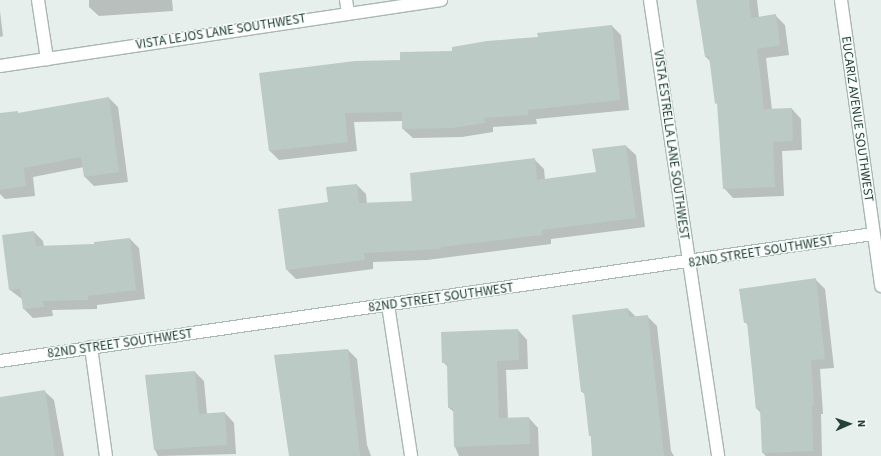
<!DOCTYPE html>
<html>
<head>
<meta charset="utf-8">
<style>
	body { margin:0 }
	#map { position:relative; width:881px; height:456px; overflow:hidden; background:#e6efeb; font-family:"Source Sans 3",sans-serif }
	div>[style] { position:absolute }
	[style*='--x'] { left:calc(var(--x)*1px); top:calc(var(--y)*1px); width:calc(var(--w)*1px); rotate:calc(var(--a)*1deg) }
	.shadow>* { inset:0; background:#0003 }
	.building>* { inset:0; background:#bbcac4 }
	.roads { filter:drop-shadow(1px 0 #a8b8b2) drop-shadow(-1px 0 #a8b8b2) drop-shadow(0 1px #a8b8b2) drop-shadow(0 -1px #a8b8b2) }
	.minor>* { height:12px; margin:-6px; padding:0 6px; transform-origin:6px; border-radius:6px; background:#fff }
	.tertiary>* { height:12px; margin:-6px; padding:0 6px; transform-origin:6px; border-radius:6px; background:#fff }
	span { translate:-50% -50%; white-space:nowrap; text-align:center; line-height:1.15; -webkit-text-stroke:3px #f7fbf9; paint-order:stroke }
	.street-label { font-size:13px; color:#24423a }
	.north { position:absolute; left:829px; top:404px; width:40px; height:40px; -webkit-text-stroke:3px #f7fbf9; paint-order:stroke; rotate:88deg; font-size:11px; font-weight:700; line-height:16px; text-align:center; color:#24423a }
	.north::after { content:''; display:block; margin:auto; width:14px; height:18px; background:#24423a; clip-path:polygon(50% 0,100% 100%,50% 72%,0 100%) }
</style>
</head>
<body>
<div id="map">
	<div class="shadow">
		<i style="clip-path:polygon(89px 0,172px 0,173px 11px,99px 16px,89px 7px)"></i>
		<i style="clip-path:polygon(697px 0,757px 0,759px 18px,775px 15px,785px 25px,789px 55px,766px 58px,772px 110px,792px 109px,801px 119px,802px 150px,782px 151px,784px 196px,733px 198px,724px 188px,718px 105px,711px 62px,706px 57px)"></i>
		<i style="clip-path:polygon(0 11px,3px 36px,0 37px)"></i>
		<i style="clip-path:polygon(612px 26px,621px 35px,629px 110px,536px 119px,537px 124px,493px 127px,493px 132px,462px 137px,413px 138px,403px 129px,403px 121px,354px 122px,357px 151px,279px 160px,269px 150px,401px 61px)"></i>
		<i style="clip-path:polygon(109px 98px,118px 107px,128px 182px,94px 186px,85px 177px,84px 167px,33px 177px,35px 196px,5px 199px,0 194px,0 114px,20px 114px)"></i>
		<i style="clip-path:polygon(626px 146px,636px 155px,645px 227px,551px 239px,551px 244px,427px 260px,373px 262px,373px 269px,296px 279px,287px 270px,329px 203px,357px 185px,366px 194px,367px 204px,413px 202px,534px 159px,544px 169px,545px 180px,597px 173px,594px 150px)"></i>
		<i style="clip-path:polygon(34px 232px,43px 241px,44px 247px,96px 245px,130px 239px,139px 248px,145px 299px,97px 305px,97px 309px,52px 310px,53px 316px,33px 318px,24px 309px,22px 299px,10px 290px)"></i>
		<i style="clip-path:polygon(815px 279px,825px 289px,834px 368px,820px 369px,823px 414px,821px 414px,822px 456px,766px 456px,763px 453px,761px 413px,756px 408px,749px 326px,745px 322px)"></i>
		<i style="clip-path:polygon(628px 309px,636px 317px,647px 316px,657px 326px,671px 451px,674px 456px,593px 456px,586px 395px,582px 392px)"></i>
		<i style="clip-path:polygon(518px 330px,527px 340px,528px 369px,506px 370px,508px 419px,529px 418px,538px 428px,539px 456px,459px 456px,455px 447px,454px 412px,449px 408px,448px 367px,443px 362px)"></i>
		<i style="clip-path:polygon(348px 350px,357px 359px,367px 445px,371px 456px,290px 456px,276px 355px)"></i>
		<i style="clip-path:polygon(195px 372px,204px 381px,207px 414px,225px 413px,234px 423px,236px 454px,158px 456px,155px 450px)"></i>
		<i style="clip-path:polygon(44px 391px,54px 400px,64px 456px,0 456px,0 398px)"></i>
	</div>
	<div class="building">
		<i style="clip-path:polygon(696px 0,749px 0,751px 18px,776px 14px,780px 45px,757px 49px,764px 109px,792px 108px,793px 141px,773px 142px,775px 187px,723px 189px,717px 103px,715px 104px,709px 56px,705px 57px)"></i>
		<i style="clip-path:polygon(612px 25px,620px 100px,528px 110px,528px 115px,484px 118px,485px 123px,452px 128px,402px 129px,402px 112px,345px 113px,348px 142px,269px 151px,259px 73px,355px 61px,400px 60px,400px 52px,452px 51px,452px 47px,487px 41px,538px 37px,537px 33px)"></i>
		<i style="clip-path:polygon(109px 97px,119px 172px,84px 177px,81px 157px,24px 168px,26px 186px,0 190px,0 113px,18px 111px,18px 113px)"></i>
		<i style="clip-path:polygon(626px 145px,636px 218px,542px 230px,542px 235px,441px 247px,441px 249px,364px 253px,365px 260px,286px 270px,278px 209px,328px 202px,326px 187px,357px 184px,359px 203px,412px 201px,410px 173px,535px 158px,537px 180px,596px 172px,592px 149px)"></i>
		<i style="clip-path:polygon(34px 231px,36px 246px,94px 244px,94px 242px,130px 238px,136px 290px,88px 296px,88px 300px,43px 301px,44px 307px,23px 309px,20px 289px,9px 290px,2px 235px)"></i>
		<i style="clip-path:polygon(816px 278px,825px 359px,811px 360px,814px 405px,812px 405px,813px 451px,762px 453px,760px 409px,756px 409px,747px 322px,744px 323px,739px 289px)"></i>
		<i style="clip-path:polygon(628px 308px,629px 317px,648px 315px,664px 456px,592px 456px,591px 436px,589px 436px,584px 392px,581px 392px,572px 315px)"></i>
		<i style="clip-path:polygon(518px 329px,519px 360px,497px 361px,499px 418px,529px 417px,530px 444px,454px 447px,453px 408px,448px 408px,447px 363px,442px 363px,441px 332px)"></i>
		<i style="clip-path:polygon(348px 349px,360px 456px,289px 456px,274px 355px)"></i>
		<i style="clip-path:polygon(195px 371px,199px 414px,225px 412px,227px 445px,154px 450px,145px 375px)"></i>
		<i style="clip-path:polygon(45px 390px,55px 456px,0 456px,0 397px)"></i>
	</div>
	<div class="roads">
		<div class="minor">
			<i style="--x:38;--y:0;--w:60;--a:81.3"></i>
			<i style="--x:346;--y:0;--w:13;--a:81"></i>
			<i style="--x:650;--y:0;--w:461;--a:81.5"></i>
			<i style="--x:0;--y:66;--w:446;--a:-8.5"></i>
			<i style="--x:388;--y:305;--w:153;--a:81.3"></i>
			<i style="--x:91;--y:347;--w:110;--a:82.2"></i>
			<i style="--x:0;--y:361;--w:882;--a:-8.28"></i>
		</div>
		<div class="tertiary">
			<i style="--x:841;--y:0;--w:289;--a:82"></i>
		</div>
	</div>
	<div class="street-label">
		<span style="left:221px;top:32px;rotate:-9deg">VISTA LEJOS LANE SOUTHWEST</span>
		<span style="left:857px;top:119px;rotate:82deg">EUCARIZ AVENUE SOUTHWEST</span>
		<span style="left:671px;top:145px;rotate:82deg">VISTA ESTRELLA LANE SOUTHWEST</span>
		<span style="left:761px;top:252px;rotate:-9deg">82ND STREET SOUTHWEST</span>
		<span style="left:441px;top:298px;rotate:-8deg">82ND STREET SOUTHWEST</span>
		<span style="left:120px;top:344px;rotate:-8deg">82ND STREET SOUTHWEST</span>
	</div>
	<div class="north">N</div>
</div>
</body>
</html>
